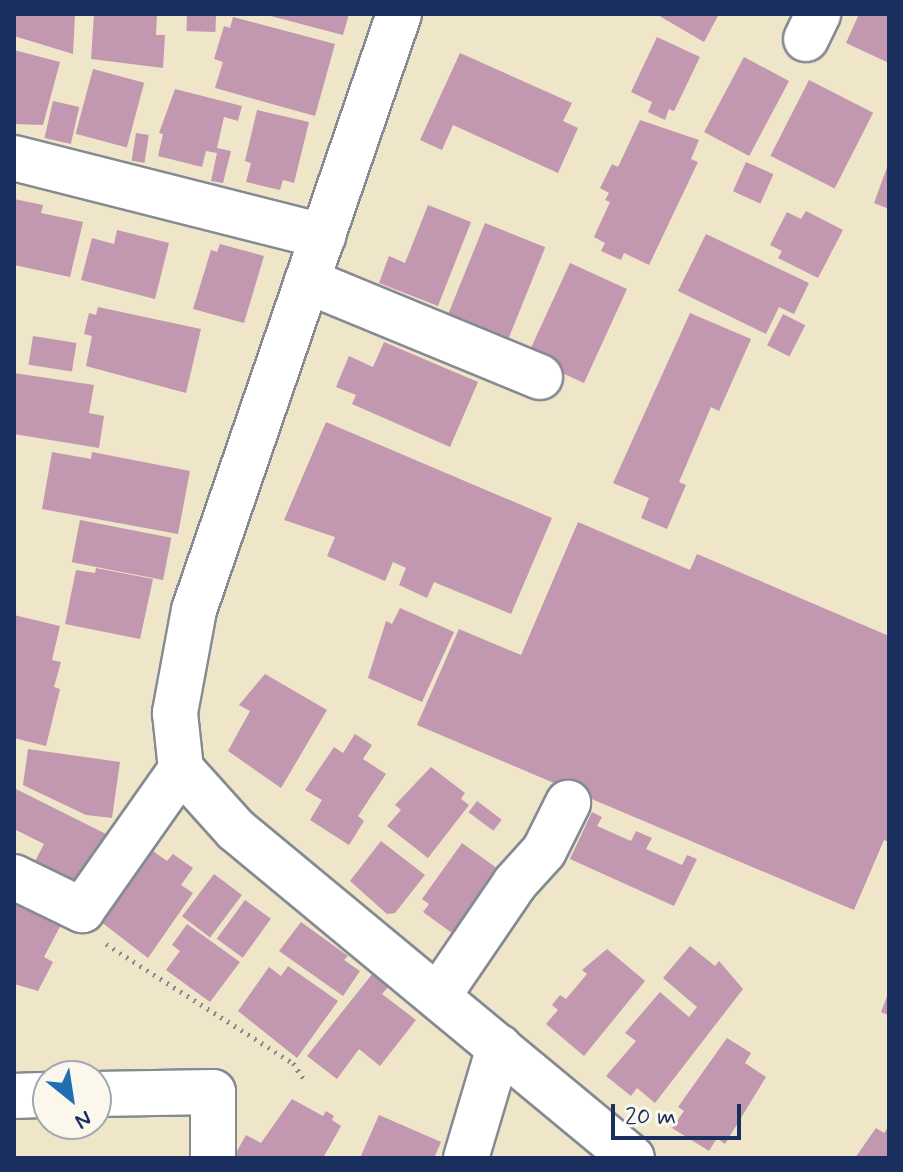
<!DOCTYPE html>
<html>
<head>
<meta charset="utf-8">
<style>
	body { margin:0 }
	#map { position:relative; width:903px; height:1172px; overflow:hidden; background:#efe5c8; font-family:Mynerve,sans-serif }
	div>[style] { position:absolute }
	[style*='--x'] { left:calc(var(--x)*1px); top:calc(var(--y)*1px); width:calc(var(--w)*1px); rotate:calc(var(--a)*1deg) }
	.building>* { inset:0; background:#c297b0; transform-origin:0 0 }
	.path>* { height:5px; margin-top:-2.5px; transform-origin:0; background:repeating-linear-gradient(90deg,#858a93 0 2px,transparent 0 8px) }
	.roads { filter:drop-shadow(2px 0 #858a93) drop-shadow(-2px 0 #858a93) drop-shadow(0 2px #858a93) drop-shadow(0 -2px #858a93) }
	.minor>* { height:44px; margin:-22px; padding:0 22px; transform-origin:22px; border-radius:22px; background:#fff }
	span { translate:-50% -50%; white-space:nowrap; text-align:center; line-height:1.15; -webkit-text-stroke:7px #fbf7ec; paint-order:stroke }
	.frame { position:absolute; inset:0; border:16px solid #1b2f5e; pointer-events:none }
	.north { position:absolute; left:32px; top:1060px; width:80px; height:80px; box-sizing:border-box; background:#fbf7ec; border:2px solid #a1a7b3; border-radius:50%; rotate:150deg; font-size:22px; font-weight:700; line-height:32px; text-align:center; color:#1b2f5e }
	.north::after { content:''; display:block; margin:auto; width:28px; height:36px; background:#1f6fb2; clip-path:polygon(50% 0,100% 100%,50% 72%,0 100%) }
	.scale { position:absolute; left:611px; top:1104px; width:130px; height:36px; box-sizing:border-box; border:4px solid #1b2f5e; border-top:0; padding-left:10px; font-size:24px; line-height:28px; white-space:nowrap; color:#1b2f5e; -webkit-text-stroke:6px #fbf7ec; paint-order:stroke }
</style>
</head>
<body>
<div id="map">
	<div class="building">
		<i style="clip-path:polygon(14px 14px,75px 14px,73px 54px,14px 36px)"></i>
		<i style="clip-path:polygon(94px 14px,157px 14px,156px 35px,165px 35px,163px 68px,91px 59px)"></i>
		<i style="clip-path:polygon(263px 14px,349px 14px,343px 35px)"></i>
		<i style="clip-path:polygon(656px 14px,719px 14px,704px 42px)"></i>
		<i style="clip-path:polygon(859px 14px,889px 14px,889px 63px,846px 43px)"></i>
		<i style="left:187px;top:15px;width:29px;height:16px;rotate:2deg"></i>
		<i style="clip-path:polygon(233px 17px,335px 44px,315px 116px,215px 88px,223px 62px,214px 59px,224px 26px,230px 28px)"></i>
		<i style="clip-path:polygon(657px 37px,700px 57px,674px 111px,669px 109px,665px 120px,648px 112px,652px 102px,631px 92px)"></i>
		<i style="clip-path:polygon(14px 50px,60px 62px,43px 125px,14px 124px)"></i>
		<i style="clip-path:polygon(460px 53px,572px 103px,563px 121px,578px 128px,558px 173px,453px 125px,442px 150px,420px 140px)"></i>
		<i style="left:744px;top:57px;width:51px;height:85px;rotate:28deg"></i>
		<i style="left:93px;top:69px;width:53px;height:67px;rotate:15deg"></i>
		<i style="left:809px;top:80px;width:72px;height:85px;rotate:27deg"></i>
		<i style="clip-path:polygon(175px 89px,242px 106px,238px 121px,224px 117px,217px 148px,231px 151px,223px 183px,211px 181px,217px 153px,206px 151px,202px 167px,158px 156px,163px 134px,159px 133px)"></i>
		<i style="left:53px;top:101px;width:27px;height:38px;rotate:13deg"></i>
		<i style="clip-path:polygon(257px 110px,309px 122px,294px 183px,283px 180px,280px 190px,246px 182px,251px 163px,245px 161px)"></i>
		<i style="clip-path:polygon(640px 120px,699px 140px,691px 159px,698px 162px,649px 265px,624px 253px,621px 260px,601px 251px,605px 243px,594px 237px,610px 202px,605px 200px,609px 193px,600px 188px,612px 164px,618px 167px)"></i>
		<i style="left:136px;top:133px;width:13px;height:28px;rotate:9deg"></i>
		<i style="left:746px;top:162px;width:30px;height:32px;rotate:24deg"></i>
		<i style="clip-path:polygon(889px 162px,889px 209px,874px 203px)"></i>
		<i style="clip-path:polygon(14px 199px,43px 205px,41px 213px,83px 222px,70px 277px,14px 265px)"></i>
		<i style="clip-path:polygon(428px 205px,471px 222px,438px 306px,379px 283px,389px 256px,405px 263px)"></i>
		<i style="clip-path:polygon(806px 211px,843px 230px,818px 278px,778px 258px,782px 251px,770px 245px,787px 212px,801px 219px)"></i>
		<i style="left:485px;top:223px;width:65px;height:99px;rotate:22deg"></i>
		<i style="clip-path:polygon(117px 230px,169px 243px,155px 299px,81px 280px,92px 238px,114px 244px)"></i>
		<i style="clip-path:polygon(706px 234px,809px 283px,794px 314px,779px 307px,766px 334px,678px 291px)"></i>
		<i style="clip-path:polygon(220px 244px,264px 256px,244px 323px,193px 309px,211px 250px,217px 252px)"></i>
		<i style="clip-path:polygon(570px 263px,627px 289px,584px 383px,538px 362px,530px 350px)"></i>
		<i style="clip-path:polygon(98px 307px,201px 329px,186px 393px,86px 366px,92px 336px,84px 334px,89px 313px,96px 315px)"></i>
		<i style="clip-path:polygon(690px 313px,751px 339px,719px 411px,711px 407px,679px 482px,686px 485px,667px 529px,641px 518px,649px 498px,613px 483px)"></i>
		<i style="left:783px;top:314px;width:25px;height:35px;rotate:27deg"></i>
		<i style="left:33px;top:336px;width:44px;height:29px;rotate:9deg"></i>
		<i style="clip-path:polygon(384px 342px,478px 382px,450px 447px,352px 404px,356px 395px,336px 387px,349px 356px,373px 367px)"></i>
		<i style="clip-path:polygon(14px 373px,94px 385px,89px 413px,104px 416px,99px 448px,14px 434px)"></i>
		<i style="clip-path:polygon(326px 422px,552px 518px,511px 614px,434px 582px,427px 598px,399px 585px,406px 568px,393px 562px,385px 581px,327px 556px,335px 537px,284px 520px)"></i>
		<i style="clip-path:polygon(52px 452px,91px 459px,92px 452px,190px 471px,178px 534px,42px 509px)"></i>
		<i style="left:80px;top:520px;width:93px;height:43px;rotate:11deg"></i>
		<i style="clip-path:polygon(578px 522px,690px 570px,697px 554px,889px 636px,889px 842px,884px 840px,854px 910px,417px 725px,459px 629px,521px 655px)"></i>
		<i style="clip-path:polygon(96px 568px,153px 579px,140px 639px,65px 624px,76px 570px,95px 573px)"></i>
		<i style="clip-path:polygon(400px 608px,454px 632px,422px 702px,368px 678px,386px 621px,392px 624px)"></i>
		<i style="clip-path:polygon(14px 615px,60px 626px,52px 660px,61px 662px,54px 687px,60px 689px,46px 746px,14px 738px)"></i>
		<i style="clip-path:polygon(265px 674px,327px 710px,281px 788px,228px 751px,250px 711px,239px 705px)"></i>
		<i style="clip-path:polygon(355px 734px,372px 745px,363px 759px,386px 774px,358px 816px,364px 821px,349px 845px,310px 820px,322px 800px,305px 790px,334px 747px,343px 753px)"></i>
		<i style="clip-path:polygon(28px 749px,120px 762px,112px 818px,86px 815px,23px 785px)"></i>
		<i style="clip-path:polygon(431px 767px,465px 793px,461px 799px,469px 805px,428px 858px,387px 826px,401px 810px,395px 805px)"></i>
		<i style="clip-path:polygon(14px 788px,110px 836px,83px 890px,33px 865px,44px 844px,14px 829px)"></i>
		<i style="left:477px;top:801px;width:31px;height:14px;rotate:37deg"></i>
		<i style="clip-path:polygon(592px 812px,602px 817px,597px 826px,631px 841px,636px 831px,652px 838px,646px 849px,682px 865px,687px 855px,697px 859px,674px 906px,570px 859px)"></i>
		<i style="clip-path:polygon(381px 841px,425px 875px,395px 913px,387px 914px,350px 881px)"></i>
		<i style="clip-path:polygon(462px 843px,498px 869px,452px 933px,423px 912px,429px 904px,422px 899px)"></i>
		<i style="clip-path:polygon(146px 846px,167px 861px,173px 854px,193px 868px,181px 885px,193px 893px,148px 958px,96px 918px)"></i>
		<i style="left:214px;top:874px;width:35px;height:53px;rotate:37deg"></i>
		<i style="clip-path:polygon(14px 891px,64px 919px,44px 957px,53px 962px,38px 991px,14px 984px)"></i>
		<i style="left:245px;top:900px;width:32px;height:48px;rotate:36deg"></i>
		<i style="clip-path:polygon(301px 922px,348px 956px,344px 960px,360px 971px,343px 996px,279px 951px)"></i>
		<i style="clip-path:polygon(187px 924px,240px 962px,210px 1002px,166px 970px,180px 951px,172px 945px)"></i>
		<i style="clip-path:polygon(690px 946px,715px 966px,719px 961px,743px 989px,655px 1103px,637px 1088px,631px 1096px,606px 1076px,636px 1041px,625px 1033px,660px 992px,689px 1017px,697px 1007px,663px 978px)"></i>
		<i style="clip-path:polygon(607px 949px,645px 981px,584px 1056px,546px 1024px,558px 1010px,552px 1005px,560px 995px,566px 999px,587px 974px,582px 970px)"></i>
		<i style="clip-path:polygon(288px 966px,338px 1001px,297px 1058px,238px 1011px,269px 967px,281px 976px)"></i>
		<i style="clip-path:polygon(373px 973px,389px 986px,382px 994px,416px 1020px,380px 1066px,359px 1049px,337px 1079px,307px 1056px)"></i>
		<i style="clip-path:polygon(889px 991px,889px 1022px,888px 1015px,881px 1012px)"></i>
		<i style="clip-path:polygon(727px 1038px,751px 1053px,745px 1063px,766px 1077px,725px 1144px,717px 1138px,709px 1151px,672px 1128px,684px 1111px,678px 1107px)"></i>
		<i style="clip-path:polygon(292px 1099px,323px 1116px,326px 1111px,334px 1116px,332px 1120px,341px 1126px,323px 1158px,233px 1158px,246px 1135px,261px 1143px)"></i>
		<i style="clip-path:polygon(379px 1115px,441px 1142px,434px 1158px,360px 1158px)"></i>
		<i style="clip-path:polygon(889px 1126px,889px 1158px,855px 1158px,876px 1128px,884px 1133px)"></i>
	</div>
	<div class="path">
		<i style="--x:106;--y:944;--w:222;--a:32.5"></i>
		<i style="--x:293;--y:1063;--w:23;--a:56"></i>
	</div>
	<div class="roads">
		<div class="minor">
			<i style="--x:399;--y:14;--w:630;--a:108.98"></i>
			<i style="--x:194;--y:610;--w:105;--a:100.5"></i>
			<i style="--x:175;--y:713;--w:56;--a:83.9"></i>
			<i style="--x:181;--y:769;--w:82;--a:48"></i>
			<i style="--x:236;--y:830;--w:514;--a:39.63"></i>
			<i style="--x:806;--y:39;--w:28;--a:-64"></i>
			<i style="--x:14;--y:158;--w:319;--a:14.2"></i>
			<i style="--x:307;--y:281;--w:252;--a:22.4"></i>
			<i style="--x:14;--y:877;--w:76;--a:25.9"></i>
			<i style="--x:82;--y:910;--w:172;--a:-54.9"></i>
			<i style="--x:438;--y:996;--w:137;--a:-55.7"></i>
			<i style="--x:515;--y:883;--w:43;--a:-47.8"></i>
			<i style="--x:544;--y:851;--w:54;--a:-63.4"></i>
			<i style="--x:96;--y:1094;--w:117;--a:-1"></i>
			<i style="--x:213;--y:1092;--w:66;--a:90"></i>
			<i style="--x:14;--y:1096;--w:34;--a:-2"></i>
			<i style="--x:466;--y:1158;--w:116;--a:-73.4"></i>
		</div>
	</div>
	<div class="frame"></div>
	<div class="north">N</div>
	<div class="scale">20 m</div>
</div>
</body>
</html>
